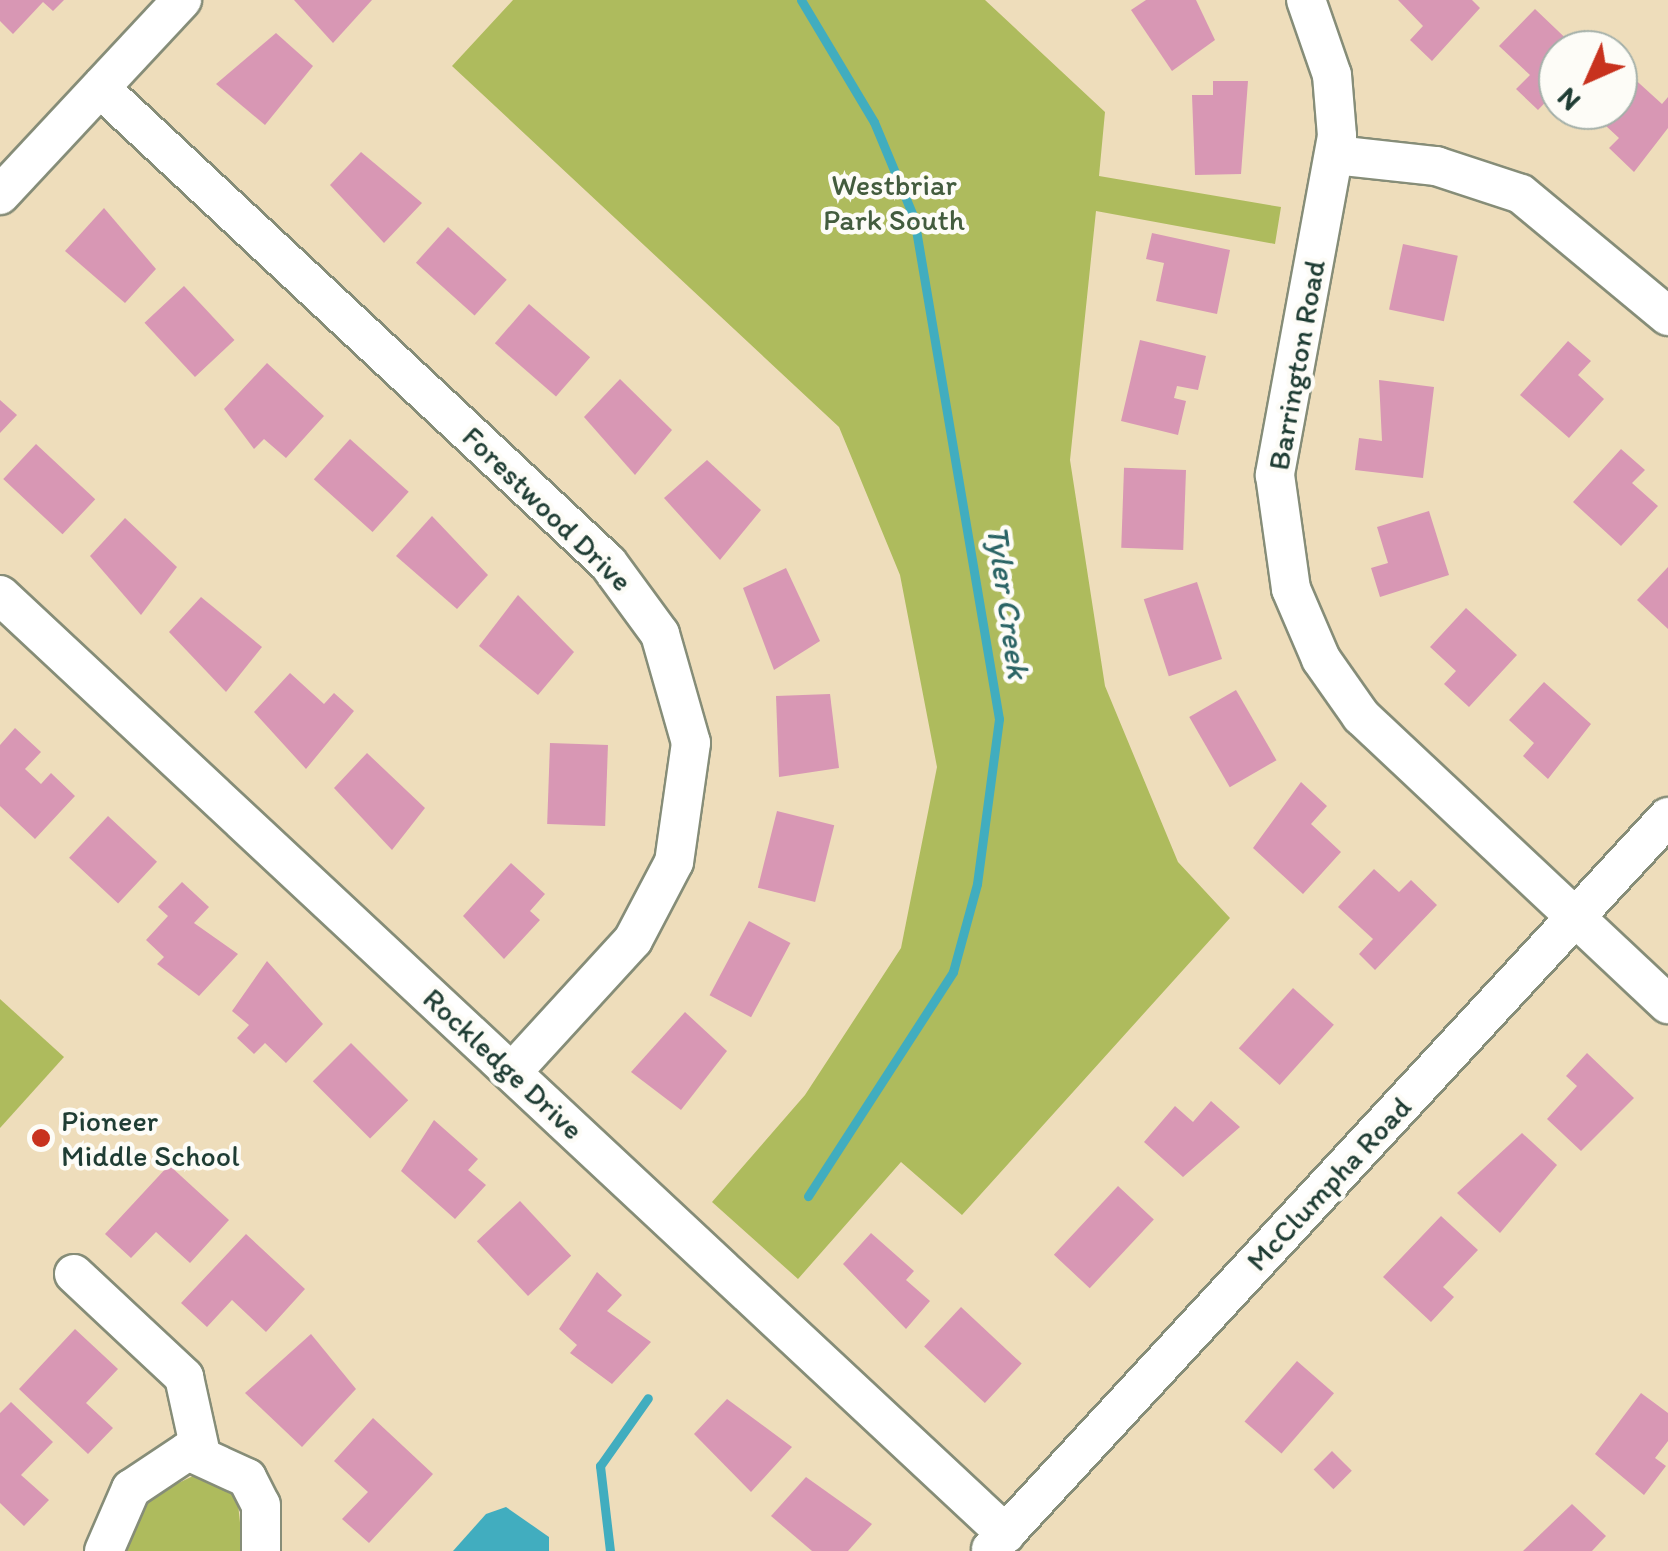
<!DOCTYPE html>
<html>
<head>
<meta charset="utf-8">
<style>
	body { margin:0 }
	#map { position:relative; width:1668px; height:1551px; overflow:hidden; background:#edb; font-family:Itim,sans-serif }
	div>[style] { position:absolute }
	[style*='--x'] { left:calc(var(--x)*1px); top:calc(var(--y)*1px); width:calc(var(--w)*1px); rotate:calc(var(--a)*1deg) }
	.green>* { inset:0; background:#aebb5d }
	.water>* { inset:0; background:#41adbf }
	.stream>* { height:9px; margin:-4.5px; padding:0 4.5px; transform-origin:4.5px; border-radius:4.5px; background:#41adbf }
	.building>* { inset:0; background:#d897b4; transform-origin:0 0 }
	.roads { filter:drop-shadow(2px 0 #868d78) drop-shadow(-2px 0 #868d78) drop-shadow(0 2px #868d78) drop-shadow(0 -2px #868d78) }
	.minor>* { height:38px; margin:-19px; padding:0 19px; transform-origin:19px; border-radius:19px; background:#fff }
	.dots>* { width:28px; height:28px; translate:-50% -50%; box-sizing:border-box; border:5px solid #fdfcf7; border-radius:50% }
	span { translate:-50% -50%; white-space:nowrap; text-align:center; line-height:1.15; -webkit-text-stroke:9px #fdfcf7; paint-order:stroke }
	.park-label { font-size:30px; color:#435c3e }
	.street-label { font-size:30px; color:#1f3d34 }
	.poi-label { font-size:30px; color:#1f3d34 }
	.left { translate:0 -50%; text-align:left }
	.water-label { font-size:32px; color:#2b6465; font-style:italic }
	.north { position:absolute; left:1538px; top:30px; width:100px; height:100px; box-sizing:border-box; background:#fdfcf7; border:2px solid #a4b0a9; border-radius:50%; rotate:225deg; font-size:28px; font-weight:700; line-height:40px; text-align:center; color:#1f3d34 }
	.north::after { content:''; display:block; margin:auto; width:35px; height:45px; background:#c8321e; clip-path:polygon(50% 0,100% 100%,50% 72%,0 100%) }
</style>
</head>
<body>
<div id="map">
	<div class="green">
		<i style="clip-path:polygon(513px 0,985px 0,1105px 112px,1099px 176px,1281px 207px,1275px 244px,1096px 211px,1070px 460px,1105px 686px,1178px 862px,1230px 918px,962px 1215px,901px 1162px,798px 1279px,712px 1202px,805px 1095px,901px 948px,937px 767px,900px 575px,839px 427px,452px 66px)"></i>
		<i style="clip-path:polygon(0 999px,64px 1057px,0 1128px)"></i>
		<i style="clip-path:polygon(199px 1473px,237px 1494px,243px 1551px,123px 1551px,146px 1499px)"></i>
	</div>
	<div class="water">
		<i style="clip-path:polygon(506px 1507px,549px 1537px,549px 1551px,453px 1551px,486px 1514px)"></i>
	</div>
	<div class="stream">
		<i style="--x:801;--y:0;--w:142;--a:59.1"></i>
		<i style="--x:874;--y:122;--w:104;--a:67.4"></i>
		<i style="--x:914;--y:218;--w:508;--a:80.37"></i>
		<i style="--x:999;--y:719;--w:166;--a:97.6"></i>
		<i style="--x:977;--y:884;--w:91;--a:105.3"></i>
		<i style="--x:953;--y:972;--w:267;--a:122.9"></i>
		<i style="--x:610;--y:1551;--w:86;--a:-96.7"></i>
		<i style="--x:600;--y:1466;--w:83;--a:-54.8"></i>
	</div>
	<div class="building">
		<i style="clip-path:polygon(0 0,64px 0,53px 11px,43px 2px,13px 34px,0 21px)"></i>
		<i style="clip-path:polygon(294px 0,372px 0,333px 43px)"></i>
		<i style="clip-path:polygon(1146px 0,1196px 0,1215px 40px,1172px 71px,1131px 10px)"></i>
		<i style="clip-path:polygon(1398px 0,1472px 0,1480px 8px,1432px 61px,1410px 40px,1423px 26px)"></i>
		<i style="clip-path:polygon(1535px 9px,1578px 50px,1558px 50px,1558px 89px,1538px 110px,1516px 89px,1530px 75px,1499px 46px)"></i>
		<i style="clip-path:polygon(276px 33px,313px 66px,265px 125px,216px 84px)"></i>
		<i style="clip-path:polygon(1629px 74px,1662px 104px,1668px 97px,1668px 128px,1634px 172px,1609px 148px,1619px 138px,1592px 113px,1618px 110px,1618px 85px)"></i>
		<i style="clip-path:polygon(1213px 81px,1248px 81px,1241px 174px,1195px 175px,1192px 95px,1213px 95px)"></i>
		<i style="clip-path:polygon(361px 152px,422px 203px,384px 243px,330px 185px)"></i>
		<i style="clip-path:polygon(104px 208px,156px 269px,125px 303px,65px 251px)"></i>
		<i style="left:448px;top:227px;width:79px;height:48px;rotate:42deg"></i>
		<i style="clip-path:polygon(1152px 233px,1230px 250px,1217px 314px,1156px 301px,1164px 263px,1146px 259px)"></i>
		<i style="left:1403px;top:244px;width:56px;height:67px;rotate:12deg"></i>
		<i style="left:184px;top:286px;width:74px;height:54px;rotate:47deg"></i>
		<i style="left:529px;top:304px;width:81px;height:52px;rotate:41deg"></i>
		<i style="clip-path:polygon(1140px 340px,1206px 356px,1198px 390px,1177px 386px,1174px 398px,1186px 401px,1178px 435px,1121px 421px)"></i>
		<i style="clip-path:polygon(1568px 341px,1591px 361px,1578px 375px,1604px 399px,1569px 438px,1520px 395px)"></i>
		<i style="clip-path:polygon(267px 363px,324px 416px,286px 458px,264px 439px,254px 449px,224px 409px)"></i>
		<i style="clip-path:polygon(620px 379px,672px 430px,635px 475px,584px 417px)"></i>
		<i style="clip-path:polygon(1379px 380px,1434px 387px,1423px 478px,1355px 470px,1359px 438px,1382px 441px)"></i>
		<i style="clip-path:polygon(0 400px,17px 415px,0 433px)"></i>
		<i style="left:350px;top:439px;width:79px;height:54px;rotate:42deg"></i>
		<i style="left:36px;top:444px;width:81px;height:48px;rotate:43deg"></i>
		<i style="clip-path:polygon(1621px 449px,1645px 470px,1632px 483px,1658px 506px,1621px 546px,1573px 502px)"></i>
		<i style="clip-path:polygon(707px 460px,761px 510px,720px 560px,664px 498px)"></i>
		<i style="left:1186px;top:470px;width:80px;height:62px;rotate:92deg"></i>
		<i style="clip-path:polygon(1429px 511px,1449px 575px,1380px 597px,1371px 568px,1388px 563px,1377px 527px)"></i>
		<i style="clip-path:polygon(432px 516px,488px 575px,457px 609px,396px 556px)"></i>
		<i style="clip-path:polygon(125px 518px,177px 567px,141px 615px,90px 556px)"></i>
		<i style="clip-path:polygon(1668px 567px,1668px 629px,1637px 600px)"></i>
		<i style="clip-path:polygon(786px 568px,820px 641px,774px 670px,743px 588px)"></i>
		<i style="left:1197px;top:582px;width:81px;height:56px;rotate:72deg"></i>
		<i style="clip-path:polygon(518px 595px,574px 652px,538px 695px,479px 646px)"></i>
		<i style="clip-path:polygon(201px 597px,262px 647px,226px 692px,169px 632px)"></i>
		<i style="clip-path:polygon(1466px 608px,1517px 655px,1469px 707px,1444px 684px,1456px 671px,1430px 647px)"></i>
		<i style="clip-path:polygon(290px 673px,324px 704px,334px 693px,354px 711px,306px 769px,254px 712px)"></i>
		<i style="clip-path:polygon(1544px 682px,1591px 724px,1548px 779px,1523px 756px,1534px 743px,1509px 720px)"></i>
		<i style="left:1236px;top:690px;width:81px;height:54px;rotate:60deg"></i>
		<i style="clip-path:polygon(830px 694px,839px 768px,779px 777px,776px 696px)"></i>
		<i style="clip-path:polygon(15px 728px,41px 752px,25px 769px,41px 784px,51px 773px,75px 796px,35px 839px,0 806px,0 745px)"></i>
		<i style="left:550px;top:743px;width:58px;height:81px;rotate:2deg"></i>
		<i style="clip-path:polygon(367px 753px,425px 808px,392px 850px,334px 788px)"></i>
		<i style="clip-path:polygon(1301px 782px,1327px 806px,1311px 824px,1341px 852px,1303px 894px,1253px 848px)"></i>
		<i style="left:777px;top:811px;width:59px;height:79px;rotate:14deg"></i>
		<i style="left:108px;top:816px;width:67px;height:57px;rotate:43deg"></i>
		<i style="clip-path:polygon(511px 863px,545px 894px,530px 911px,540px 920px,504px 959px,463px 916px)"></i>
		<i style="clip-path:polygon(1374px 869px,1399px 892px,1411px 880px,1437px 905px,1375px 970px,1359px 954px,1373px 939px,1338px 907px)"></i>
		<i style="clip-path:polygon(182px 882px,209px 907px,194px 923px,238px 954px,199px 996px,157px 964px,164px 957px,146px 940px,168px 916px,158px 907px)"></i>
		<i style="left:749px;top:921px;width:47px;height:84px;rotate:28deg"></i>
		<i style="clip-path:polygon(267px 961px,323px 1024px,286px 1063px,265px 1043px,254px 1054px,237px 1038px,249px 1025px,232px 1011px)"></i>
		<i style="left:1293px;top:988px;width:55px;height:81px;rotate:42deg"></i>
		<i style="clip-path:polygon(685px 1012px,727px 1051px,681px 1110px,631px 1072px)"></i>
		<i style="left:351px;top:1043px;width:81px;height:54px;rotate:45deg"></i>
		<i style="clip-path:polygon(1587px 1053px,1634px 1098px,1581px 1151px,1547px 1119px,1577px 1086px,1566px 1076px)"></i>
		<i style="clip-path:polygon(1211px 1101px,1240px 1127px,1183px 1177px,1144px 1142px,1175px 1106px,1193px 1122px)"></i>
		<i style="clip-path:polygon(434px 1120px,478px 1159px,468px 1170px,486px 1185px,455px 1219px,401px 1171px)"></i>
		<i style="clip-path:polygon(1522px 1133px,1557px 1165px,1500px 1233px,1457px 1193px)"></i>
		<i style="clip-path:polygon(169px 1165px,229px 1220px,190px 1263px,156px 1232px,131px 1258px,105px 1234px)"></i>
		<i style="left:1118px;top:1186px;width:49px;height:94px;rotate:43deg"></i>
		<i style="left:520px;top:1201px;width:75px;height:59px;rotate:47deg"></i>
		<i style="clip-path:polygon(1441px 1216px,1478px 1250px,1443px 1287px,1454px 1297px,1431px 1322px,1383px 1277px)"></i>
		<i style="clip-path:polygon(871px 1233px,914px 1271px,906px 1280px,930px 1301px,906px 1329px,843px 1264px)"></i>
		<i style="clip-path:polygon(246px 1234px,305px 1289px,266px 1332px,232px 1300px,207px 1327px,181px 1303px)"></i>
		<i style="clip-path:polygon(597px 1272px,622px 1295px,607px 1311px,651px 1342px,612px 1384px,570px 1353px,577px 1345px,559px 1329px)"></i>
		<i style="left:961px;top:1307px;width:83px;height:54px;rotate:43deg"></i>
		<i style="clip-path:polygon(75px 1329px,118px 1369px,86px 1403px,113px 1428px,88px 1454px,19px 1389px)"></i>
		<i style="clip-path:polygon(311px 1334px,356px 1389px,302px 1447px,245px 1393px)"></i>
		<i style="left:1297px;top:1361px;width:49px;height:80px;rotate:41deg"></i>
		<i style="clip-path:polygon(1641px 1393px,1668px 1413px,1668px 1441px,1655px 1458px,1666px 1466px,1644px 1495px,1595px 1454px)"></i>
		<i style="clip-path:polygon(727px 1399px,792px 1447px,751px 1492px,694px 1434px)"></i>
		<i style="clip-path:polygon(11px 1402px,53px 1442px,21px 1475px,49px 1500px,24px 1526px,0 1503px,0 1413px)"></i>
		<i style="clip-path:polygon(373px 1418px,433px 1474px,369px 1543px,342px 1519px,368px 1492px,334px 1461px)"></i>
		<i style="left:1332px;top:1451px;width:28px;height:26px;rotate:45deg"></i>
		<i style="clip-path:polygon(806px 1477px,872px 1524px,848px 1551px,812px 1551px,771px 1516px)"></i>
		<i style="clip-path:polygon(1572px 1504px,1606px 1536px,1592px 1551px,1523px 1551px)"></i>
	</div>
	<div class="roads">
		<div class="minor">
			<i style="--x:1306;--y:0;--w:79;--a:70.9"></i>
			<i style="--x:1332;--y:75;--w:61;--a:85.3"></i>
			<i style="--x:1337;--y:136;--w:345;--a:100.4"></i>
			<i style="--x:1275;--y:475;--w:115;--a:82"></i>
			<i style="--x:1291;--y:589;--w:76;--a:66.8"></i>
			<i style="--x:1321;--y:659;--w:70;--a:54.9"></i>
			<i style="--x:1361;--y:716;--w:421;--a:43.2"></i>
			<i style="--x:100;--y:88;--w:695;--a:43.08"></i>
			<i style="--x:608;--y:563;--w:88;--a:53.8"></i>
			<i style="--x:660;--y:634;--w:113;--a:74.1"></i>
			<i style="--x:691;--y:743;--w:120;--a:98.1"></i>
			<i style="--x:674;--y:862;--w:88;--a:117.7"></i>
			<i style="--x:633;--y:940;--w:179;--a:132.5"></i>
			<i style="--x:1335;--y:155;--w:102;--a:6.2"></i>
			<i style="--x:1436;--y:166;--w:89;--a:18.2"></i>
			<i style="--x:1521;--y:194;--w:191;--a:39.7"></i>
			<i style="--x:0;--y:195;--w:267;--a:-47"></i>
			<i style="--x:0;--y:595;--w:1376;--a:43.03"></i>
			<i style="--x:74;--y:1274;--w:151;--a:43.1"></i>
			<i style="--x:184;--y:1377;--w:79;--a:77.6"></i>
			<i style="--x:991;--y:1549;--w:997;--a:-47.24"></i>
			<i style="--x:104;--y:1551;--w:68;--a:-66.5"></i>
			<i style="--x:131;--y:1489;--w:69;--a:-33.7"></i>
			<i style="--x:188;--y:1451;--w:65;--a:24.6"></i>
			<i style="--x:247;--y:1478;--w:30;--a:63"></i>
			<i style="--x:261;--y:1505;--w:46;--a:90"></i>
		</div>
	</div>
	<div class="dots">
		<i style="left:41px;top:1138px;background:#c8321e"></i>
	</div>
	<div class="park-label">
		<span style="left:894px;top:202px">Westbriar<br>Park South</span>
	</div>
	<div class="street-label">
		<span style="left:1297px;top:365px;rotate:-80deg">Barrington Road</span>
		<span style="left:547px;top:509px;rotate:44deg">Forestwood Drive</span>
		<span style="left:503px;top:1064px;rotate:43deg">Rockledge Drive</span>
		<span style="left:1329px;top:1184px;rotate:-47deg">McClumpha Road</span>
	</div>
	<div class="poi-label">
		<span class="left" style="left:61px;top:1138px">Pioneer<br>Middle School</span>
	</div>
	<div class="water-label">
		<span style="left:1008px;top:602px;rotate:82deg">Tyler Creek</span>
	</div>
	<div class="north">N</div>
</div>
</body>
</html>
